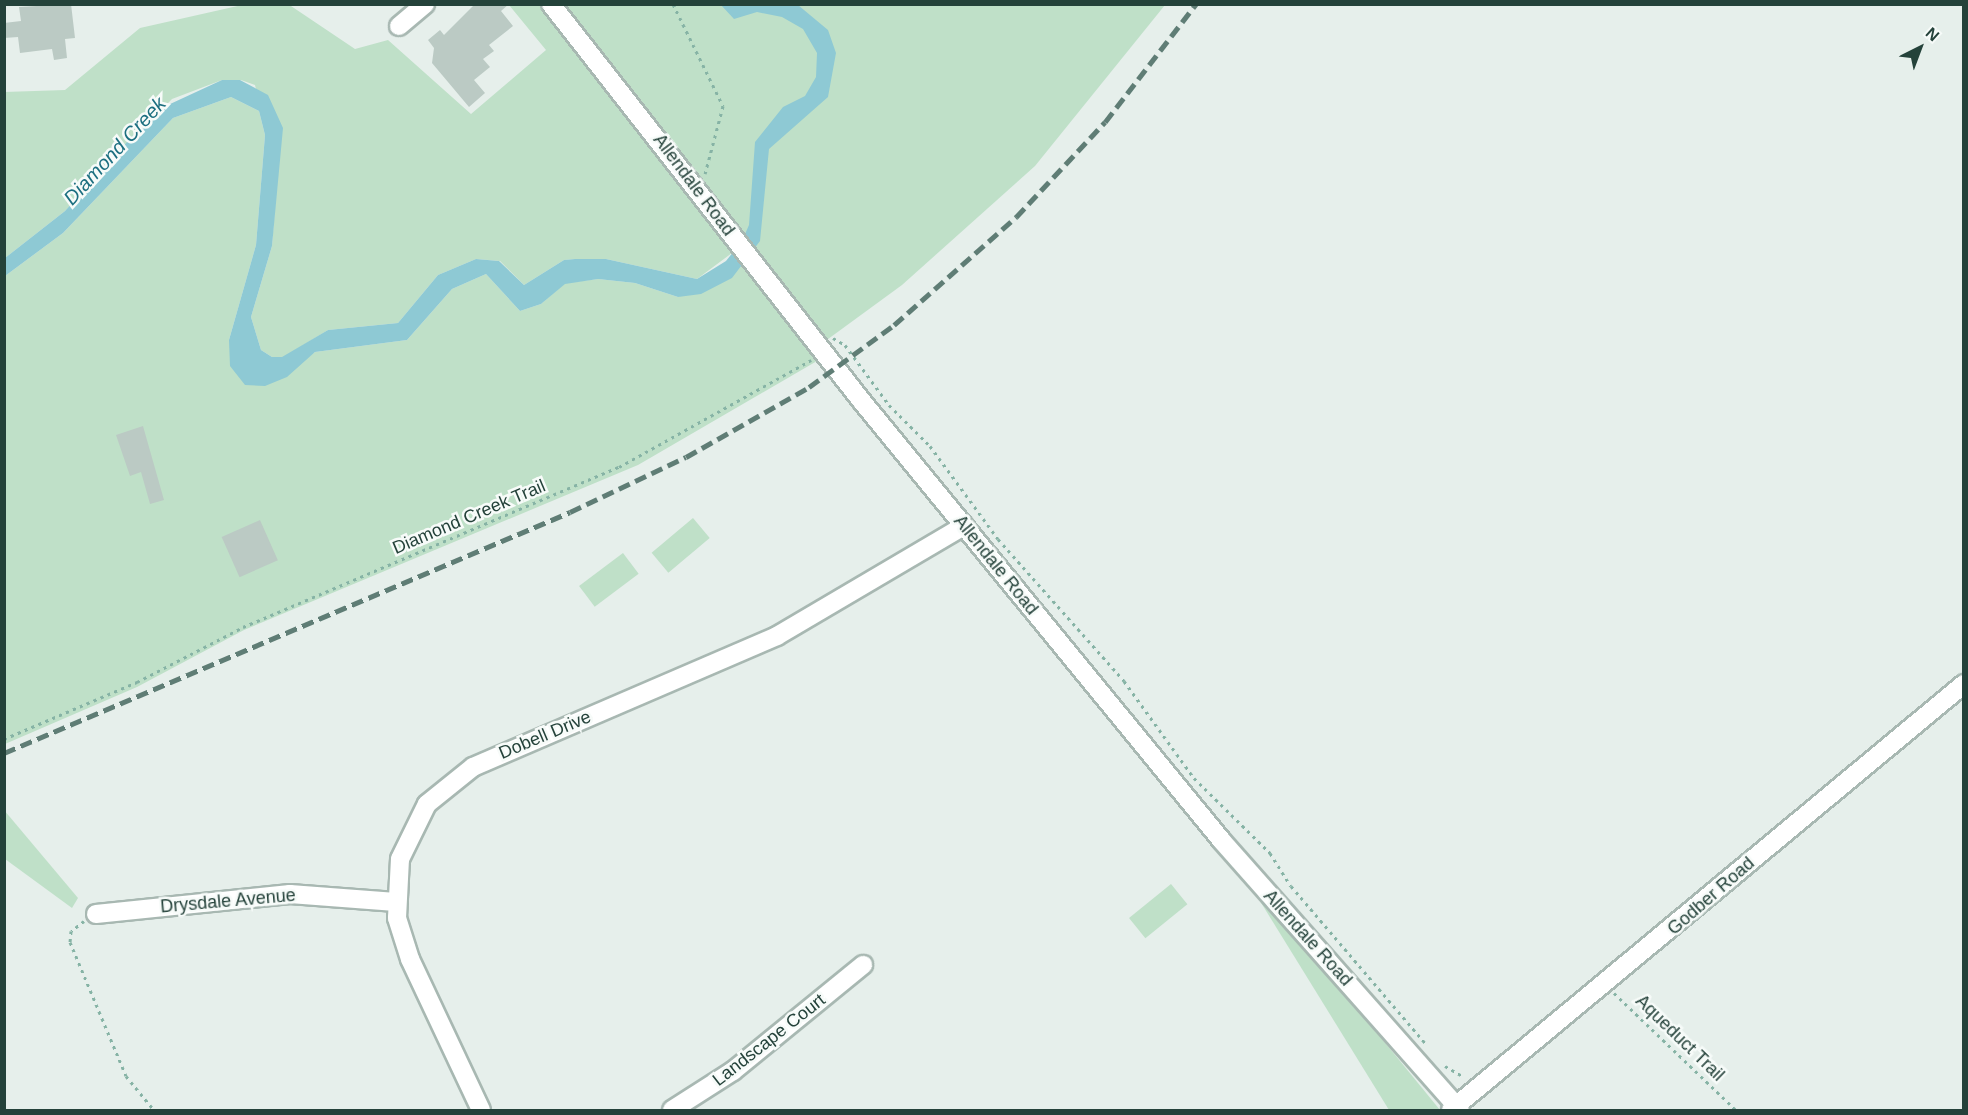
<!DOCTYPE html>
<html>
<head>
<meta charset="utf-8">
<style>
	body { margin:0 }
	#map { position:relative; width:1968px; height:1115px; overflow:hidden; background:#e6efeb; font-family:Arial,sans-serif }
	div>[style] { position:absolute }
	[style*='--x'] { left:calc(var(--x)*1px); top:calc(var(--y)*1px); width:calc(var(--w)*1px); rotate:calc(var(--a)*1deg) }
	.green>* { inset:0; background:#bfe0c8; transform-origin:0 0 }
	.water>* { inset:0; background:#8ec9d4 }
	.building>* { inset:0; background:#bbcac4; transform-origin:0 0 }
	.path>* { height:3px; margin-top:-1.5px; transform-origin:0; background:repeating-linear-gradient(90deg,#86b3a5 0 3px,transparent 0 7.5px) }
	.roads { filter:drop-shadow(2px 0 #a8b8b2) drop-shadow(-2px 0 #a8b8b2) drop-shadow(0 2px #a8b8b2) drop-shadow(0 -2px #a8b8b2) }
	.street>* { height:18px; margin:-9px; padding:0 9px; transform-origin:9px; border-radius:9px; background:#fff }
	.secondary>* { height:18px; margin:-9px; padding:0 9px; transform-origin:9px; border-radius:9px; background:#fff }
	.rail>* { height:4.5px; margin-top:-2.25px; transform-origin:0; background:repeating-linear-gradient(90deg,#5f7d75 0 12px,transparent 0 18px) }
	span { translate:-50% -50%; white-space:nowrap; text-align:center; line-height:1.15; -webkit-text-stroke:5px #f7fbf9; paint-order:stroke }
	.street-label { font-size:18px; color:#24423a }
	.water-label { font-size:20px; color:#1c6f80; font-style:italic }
	.frame { position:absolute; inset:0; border:6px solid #24423a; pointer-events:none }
	.north { position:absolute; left:1890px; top:18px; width:60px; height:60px; -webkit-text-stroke:4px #f7fbf9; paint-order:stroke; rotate:42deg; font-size:16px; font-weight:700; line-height:24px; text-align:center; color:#24423a }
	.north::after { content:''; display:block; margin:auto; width:21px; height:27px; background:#24423a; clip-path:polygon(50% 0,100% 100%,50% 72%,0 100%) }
</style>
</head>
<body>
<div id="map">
	<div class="green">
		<i style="clip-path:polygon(288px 4px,355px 49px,388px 40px,471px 114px,546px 50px,509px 5px,542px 5px,736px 250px,697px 279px,606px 259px,575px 259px,564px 260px,524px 285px,500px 261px,476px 259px,438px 275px,398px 323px,328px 330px,282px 358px,272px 357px,261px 350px,251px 317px,272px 246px,277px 179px,255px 85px,241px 80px,222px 80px,172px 99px,65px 211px,5px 258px,4px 92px,65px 90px,140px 28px,242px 5px)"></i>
		<i style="clip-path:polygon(562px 5px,1165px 5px,1035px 166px,902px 285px,824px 342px)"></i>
		<i style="clip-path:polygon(231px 97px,259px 111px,265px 135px,256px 245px,229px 340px,278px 380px,315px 352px,407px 340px,452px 289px,486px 274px,520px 311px,541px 304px,565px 283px,598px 279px,635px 283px,678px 297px,746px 262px,817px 361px,638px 465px,244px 630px,137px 687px,5px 744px,5px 276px,63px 233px,173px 118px)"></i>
		<i style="left:693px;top:518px;width:26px;height:54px;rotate:50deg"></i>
		<i style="left:623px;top:553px;width:26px;height:55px;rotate:53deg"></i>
		<i style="clip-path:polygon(4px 810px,78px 898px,72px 908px,5px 859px)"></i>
		<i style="clip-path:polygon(1231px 854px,1440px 1110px,1389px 1110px)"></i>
		<i style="left:1171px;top:884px;width:26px;height:54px;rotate:51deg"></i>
	</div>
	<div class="water">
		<i style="clip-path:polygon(721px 5px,798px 5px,828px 30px,836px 53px,828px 97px,769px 149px,760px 241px,732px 278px,701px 294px,678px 297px,635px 283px,598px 279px,565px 284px,541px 304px,520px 311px,486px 274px,452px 289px,407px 340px,315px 352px,287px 377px,265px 386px,245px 385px,230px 366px,229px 340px,256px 245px,265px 135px,259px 111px,231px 97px,173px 118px,63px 233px,5px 276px,5px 258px,65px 211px,155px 111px,222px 80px,240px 80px,268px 95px,283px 128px,272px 246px,251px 317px,261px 350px,272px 357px,282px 357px,328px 330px,398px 323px,438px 275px,476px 259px,499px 261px,524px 285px,564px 260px,575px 259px,606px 259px,697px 279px,726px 261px,742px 241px,749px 225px,755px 142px,783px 107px,805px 96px,816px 77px,817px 53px,803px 29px,782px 17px,757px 12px,734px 19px)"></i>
	</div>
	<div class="building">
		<i style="clip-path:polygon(71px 4px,75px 38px,65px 39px,67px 58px,54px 60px,52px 49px,20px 53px,18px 37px,4px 38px,4px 23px,21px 21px,19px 7px)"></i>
		<i style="clip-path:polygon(475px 4px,509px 4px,501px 11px,513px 26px,489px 45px,494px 51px,483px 59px,490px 67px,474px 80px,485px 93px,469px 107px,432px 63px,434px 48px,428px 40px,440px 30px,444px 35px)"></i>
		<i style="clip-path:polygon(143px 426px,164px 500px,150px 504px,141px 472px,130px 476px,116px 435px)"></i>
		<i style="left:260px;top:520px;width:44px;height:42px;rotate:66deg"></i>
	</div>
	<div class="path">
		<i style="--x:673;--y:4;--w:114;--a:63.9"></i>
		<i style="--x:723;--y:106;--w:70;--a:104.8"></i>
		<i style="--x:833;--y:338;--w:14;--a:30"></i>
		<i style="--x:845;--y:345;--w:74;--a:53.7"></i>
		<i style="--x:889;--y:405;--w:58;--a:45"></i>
		<i style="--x:930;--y:446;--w:115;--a:53.8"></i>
		<i style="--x:998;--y:539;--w:190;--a:48.4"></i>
		<i style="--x:1124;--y:681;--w:120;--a:54.2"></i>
		<i style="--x:1194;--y:778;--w:107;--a:44.6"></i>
		<i style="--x:1270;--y:853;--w:39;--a:58"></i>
		<i style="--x:1291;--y:886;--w:206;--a:49.5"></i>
		<i style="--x:4;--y:739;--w:145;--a:-23.2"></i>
		<i style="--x:137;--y:682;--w:119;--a:-27.4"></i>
		<i style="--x:243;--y:627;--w:409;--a:-23.1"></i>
		<i style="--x:619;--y:467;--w:220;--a:-29.1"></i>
		<i style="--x:84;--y:921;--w:16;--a:142"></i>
		<i style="--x:71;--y:931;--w:11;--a:95"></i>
		<i style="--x:70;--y:942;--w:145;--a:67.3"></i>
		<i style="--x:126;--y:1076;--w:44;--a:50.5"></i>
		<i style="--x:1614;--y:993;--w:169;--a:43.8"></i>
		<i style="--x:1445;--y:1066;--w:22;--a:30"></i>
	</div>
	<div class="roads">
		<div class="street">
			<i style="--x:399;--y:26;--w:34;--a:-40"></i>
			<i style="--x:96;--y:914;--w:195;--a:-5.9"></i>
			<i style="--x:290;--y:894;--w:106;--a:4.3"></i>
			<i style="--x:481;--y:1110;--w:167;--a:-115.2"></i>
			<i style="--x:410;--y:959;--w:43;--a:-107.6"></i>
			<i style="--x:397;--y:918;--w:59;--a:-87.1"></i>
			<i style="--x:400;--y:859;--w:61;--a:-63.9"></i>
			<i style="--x:427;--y:804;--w:59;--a:-38.8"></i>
			<i style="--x:473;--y:767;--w:331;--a:-23.3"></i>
			<i style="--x:777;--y:636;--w:217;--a:-30.5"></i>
			<i style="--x:672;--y:1110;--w:72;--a:-32.6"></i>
			<i style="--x:733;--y:1071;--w:168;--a:-39.2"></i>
			<i style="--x:1451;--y:1110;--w:667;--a:-39.71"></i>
		</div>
		<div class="secondary">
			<i style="--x:551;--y:4;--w:502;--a:51.96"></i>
			<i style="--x:860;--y:399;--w:571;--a:50.68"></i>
			<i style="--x:1222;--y:841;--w:359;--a:48.5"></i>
		</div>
	</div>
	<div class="rail">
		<i style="--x:4;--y:753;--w:615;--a:-23.06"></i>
		<i style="--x:570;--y:512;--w:128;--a:-25.4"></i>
		<i style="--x:686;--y:457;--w:142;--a:-29.6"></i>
		<i style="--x:809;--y:387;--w:105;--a:-36.1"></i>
		<i style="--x:894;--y:325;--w:163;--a:-41.5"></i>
		<i style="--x:1016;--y:217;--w:130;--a:-46.9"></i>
		<i style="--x:1105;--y:122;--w:149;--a:-52.4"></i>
	</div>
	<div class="street-label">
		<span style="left:694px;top:185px;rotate:53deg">Allendale Road</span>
		<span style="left:469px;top:517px;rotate:-23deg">Diamond Creek Trail</span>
		<span style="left:996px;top:565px;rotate:51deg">Allendale Road</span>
		<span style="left:545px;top:735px;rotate:-23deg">Dobell Drive</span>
		<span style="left:1711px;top:896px;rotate:-41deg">Godber Road</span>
		<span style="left:228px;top:901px;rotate:-5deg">Drysdale Avenue</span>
		<span style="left:1308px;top:938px;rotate:48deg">Allendale Road</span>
		<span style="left:1680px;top:1038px;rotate:44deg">Aqueduct Trail</span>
		<span style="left:769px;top:1040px;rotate:-38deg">Landscape Court</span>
	</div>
	<div class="water-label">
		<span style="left:115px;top:151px;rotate:-47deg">Diamond Creek</span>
	</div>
	<div class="frame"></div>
	<div class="north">N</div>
</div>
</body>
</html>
